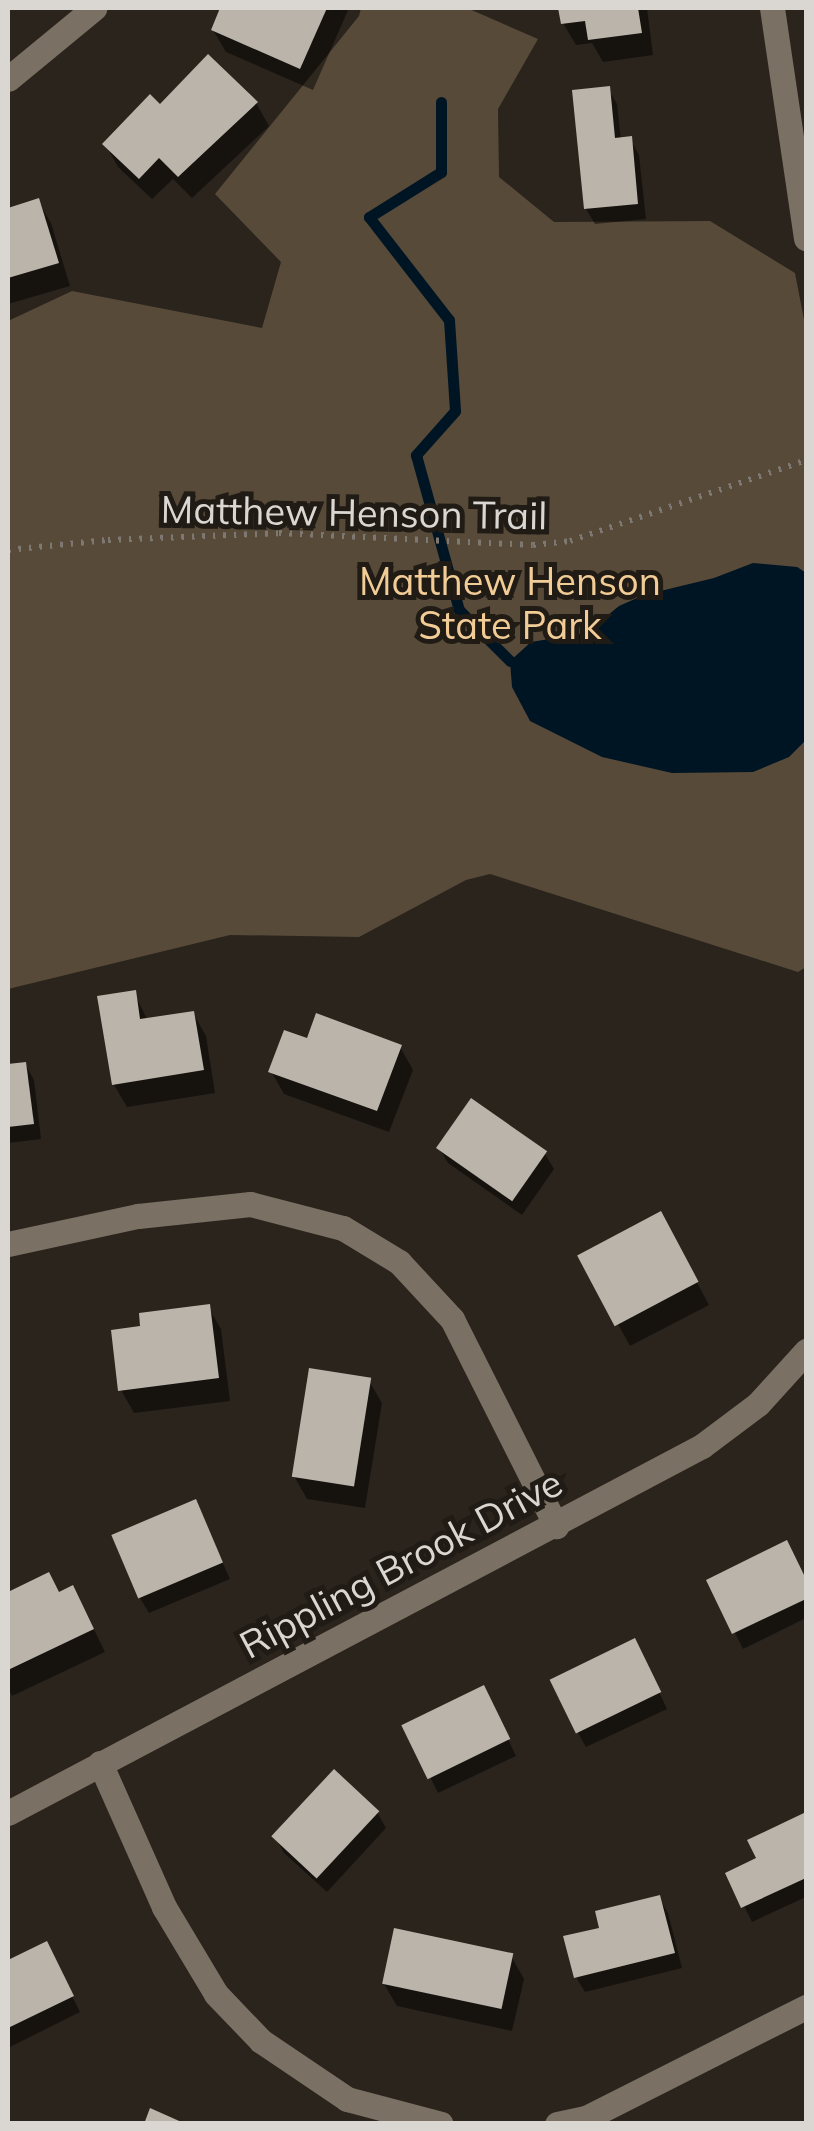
<!DOCTYPE html>
<html>
<head>
<meta charset="utf-8">
<style>
	body { margin:0 }
	#map { position:relative; width:814px; height:2131px; overflow:hidden; background:#2a241d; font-family:Mulish,sans-serif }
	div>[style] { position:absolute }
	[style*='--x'] { left:calc(var(--x)*1px); top:calc(var(--y)*1px); width:calc(var(--w)*1px); rotate:calc(var(--a)*1deg) }
	.green>* { inset:0; background:#574a39 }
	.water>* { inset:0; background:#001523 }
	.shadow>* { inset:0; background:#0007 }
	.stream>* { height:11px; margin:-5.5px; padding:0 5.5px; transform-origin:5.5px; border-radius:5.5px; background:#001523 }
	.building>* { inset:0; background:#bbb4ab; transform-origin:0 0 }
	.path>* { height:6px; margin-top:-3px; transform-origin:0; background:repeating-linear-gradient(90deg,#7d7872 0 2.5px,transparent 0 10.5px) }
	.minor>* { height:25px; margin:-12.5px; padding:0 12.5px; transform-origin:12.5px; border-radius:12.5px; background:#7a7063 }
	span { translate:-50% -50%; white-space:nowrap; text-align:center; line-height:1.15; -webkit-text-stroke:10px #201b14; paint-order:stroke }
	.street-label { font-size:38px; color:#dad6d1 }
	.park-label { font-size:38px; color:#f2cc96 }
	.frame { position:absolute; inset:0; border:10px solid #dad6d1; pointer-events:none }
</style>
</head>
<body>
<div id="map">
	<div class="green">
		<i style="clip-path:polygon(361px 8px,467px 8px,538px 39px,498px 109px,499px 177px,554px 222px,710px 221px,795px 273px,806px 330px,806px 573px,797px 567px,806px 689px,806px 967px,798px 972px,490px 874px,466px 880px,359px 937px,230px 935px,8px 989px,8px 321px,72px 291px,262px 328px,281px 262px,215px 194px,359px 16px)"></i>
	</div>
	<div class="water">
		<i style="clip-path:polygon(753px 563px,797px 567px,806px 573px,806px 740px,789px 757px,753px 772px,672px 773px,602px 757px,530px 721px,512px 687px,510px 661px,531px 642px,586px 633px,619px 606px,644px 595px,714px 578px)"></i>
	</div>
	<div class="shadow">
		<i style="clip-path:polygon(223px 8px,349px 8px,313px 90px,226px 52px,213px 30px)"></i>
		<i style="clip-path:polygon(561px 8px,647px 8px,653px 55px,603px 62px,592px 43px,576px 45px,563px 23px)"></i>
		<i style="clip-path:polygon(608px 89px,617px 104px,621px 140px,630px 139px,639px 155px,646px 219px,595px 224px,586px 209px)"></i>
		<i style="clip-path:polygon(256px 103px,269px 126px,192px 198px,173px 179px,152px 199px,118px 167px,105px 144px,160px 107px)"></i>
		<i style="clip-path:polygon(38px 201px,51px 223px,70px 286px,8px 304px,8px 210px)"></i>
		<i style="clip-path:polygon(134px 993px,148px 1021px,193px 1013px,206px 1036px,215px 1093px,127px 1107px,114px 1085px)"></i>
		<i style="clip-path:polygon(308px 1041px,400px 1047px,413px 1070px,389px 1132px,284px 1094px,271px 1071px)"></i>
		<i style="clip-path:polygon(25px 1064px,34px 1080px,41px 1139px,8px 1143px,8px 1066px)"></i>
		<i style="clip-path:polygon(439px 1148px,545px 1154px,554px 1169px,522px 1215px,448px 1163px)"></i>
		<i style="clip-path:polygon(673px 1237px,709px 1305px,630px 1346px,581px 1256px)"></i>
		<i style="clip-path:polygon(208px 1307px,221px 1329px,230px 1401px,134px 1413px,121px 1390px,143px 1328px)"></i>
		<i style="clip-path:polygon(369px 1381px,382px 1403px,365px 1508px,307px 1499px,294px 1476px)"></i>
		<i style="clip-path:polygon(195px 1502px,230px 1579px,149px 1613px,140px 1598px)"></i>
		<i style="clip-path:polygon(795px 1559px,806px 1581px,806px 1618px,743px 1649px,709px 1581px)"></i>
		<i style="clip-path:polygon(48px 1575px,59px 1594px,85px 1611px,105px 1652px,12px 1696px,8px 1687px,8px 1594px)"></i>
		<i style="clip-path:polygon(642px 1656px,667px 1709px,586px 1747px,577px 1731px)"></i>
		<i style="clip-path:polygon(491px 1704px,516px 1756px,438px 1793px,405px 1726px)"></i>
		<i style="clip-path:polygon(377px 1812px,386px 1828px,327px 1892px,284px 1853px,275px 1837px)"></i>
		<i style="clip-path:polygon(806px 1815px,806px 1897px,752px 1922px,728px 1874px,759px 1860px,750px 1841px)"></i>
		<i style="clip-path:polygon(659px 1898px,668px 1913px,682px 1968px,585px 1992px,576px 1977px,602px 1929px)"></i>
		<i style="clip-path:polygon(46px 1945px,80px 2012px,8px 2048px,8px 1963px)"></i>
		<i style="clip-path:polygon(511px 1956px,524px 1979px,512px 2031px,397px 2006px,384px 1984px)"></i>
	</div>
	<div class="stream">
		<i style="--x:441;--y:102;--w:70;--a:90"></i>
		<i style="--x:441;--y:172;--w:85;--a:148"></i>
		<i style="--x:369;--y:217;--w:130;--a:52.2"></i>
		<i style="--x:449;--y:320;--w:91;--a:86.2"></i>
		<i style="--x:455;--y:411;--w:59;--a:131.6"></i>
		<i style="--x:416;--y:455;--w:161;--a:74.5"></i>
		<i style="--x:459;--y:610;--w:72;--a:45"></i>
	</div>
	<div class="building">
		<i style="clip-path:polygon(220px 8px,327px 8px,300px 69px,211px 30px)"></i>
		<i style="clip-path:polygon(558px 8px,638px 8px,642px 33px,588px 40px,585px 21px,561px 24px)"></i>
		<i style="clip-path:polygon(208px 54px,258px 102px,178px 177px,159px 158px,139px 179px,102px 144px,150px 94px,160px 104px)"></i>
		<i style="clip-path:polygon(610px 86px,615px 138px,632px 136px,638px 204px,584px 209px,572px 90px)"></i>
		<i style="clip-path:polygon(39px 198px,59px 263px,8px 278px,8px 208px)"></i>
		<i style="clip-path:polygon(136px 990px,140px 1019px,194px 1011px,204px 1070px,112px 1085px,97px 996px)"></i>
		<i style="clip-path:polygon(316px 1013px,402px 1045px,377px 1111px,268px 1072px,284px 1030px,307px 1038px)"></i>
		<i style="clip-path:polygon(26px 1062px,34px 1124px,8px 1127px,8px 1064px)"></i>
		<i style="left:471px;top:1098px;width:93px;height:61px;rotate:35deg"></i>
		<i style="left:661px;top:1211px;width:80px;height:95px;rotate:62deg"></i>
		<i style="clip-path:polygon(210px 1304px,219px 1378px,118px 1391px,111px 1330px,140px 1326px,139px 1313px)"></i>
		<i style="left:309px;top:1368px;width:63px;height:110px;rotate:9deg"></i>
		<i style="left:196px;top:1499px;width:69px;height:92px;rotate:67deg"></i>
		<i style="clip-path:polygon(787px 1540px,806px 1579px,806px 1599px,732px 1634px,706px 1580px)"></i>
		<i style="clip-path:polygon(49px 1572px,59px 1592px,73px 1585px,94px 1629px,8px 1670px,8px 1592px)"></i>
		<i style="left:635px;top:1638px;width:60px;height:95px;rotate:64deg"></i>
		<i style="left:484px;top:1685px;width:60px;height:92px;rotate:64deg"></i>
		<i style="left:334px;top:1769px;width:62px;height:92px;rotate:43deg"></i>
		<i style="clip-path:polygon(806px 1812px,806px 1878px,741px 1908px,725px 1873px,756px 1858px,747px 1840px)"></i>
		<i style="clip-path:polygon(660px 1895px,675px 1953px,574px 1978px,563px 1936px,599px 1928px,595px 1911px)"></i>
		<i style="left:394px;top:1928px;width:122px;height:57px;rotate:12deg"></i>
		<i style="clip-path:polygon(47px 1941px,74px 1996px,8px 2028px,8px 1960px)"></i>
		<i style="clip-path:polygon(150px 2108px,186px 2124px,144px 2124px)"></i>
	</div>
	<div class="path">
		<i style="--x:8;--y:550;--w:100;--a:-5.7"></i>
		<i style="--x:108;--y:540;--w:171;--a:-2.3"></i>
		<i style="--x:279;--y:533;--w:254;--a:2.7"></i>
		<i style="--x:533;--y:545;--w:37;--a:-6"></i>
		<i style="--x:570;--y:541;--w:250;--a:-18.9"></i>
	</div>
	<div class="minor">
		<i style="--x:772;--y:8;--w:233;--a:81.6"></i>
		<i style="--x:8;--y:79;--w:112;--a:-39.5"></i>
		<i style="--x:8;--y:1244;--w:133;--a:-12.2"></i>
		<i style="--x:138;--y:1216;--w:113;--a:-6.1"></i>
		<i style="--x:250;--y:1204;--w:96;--a:14.5"></i>
		<i style="--x:343;--y:1228;--w:66;--a:31.3"></i>
		<i style="--x:399;--y:1262;--w:78;--a:47.1"></i>
		<i style="--x:452;--y:1319;--w:232;--a:63.3"></i>
		<i style="--x:100;--y:1763;--w:158;--a:66"></i>
		<i style="--x:164;--y:1907;--w:101;--a:59.1"></i>
		<i style="--x:216;--y:1994;--w:65;--a:46.2"></i>
		<i style="--x:261;--y:2041;--w:104;--a:34"></i>
		<i style="--x:347;--y:2099;--w:97;--a:14.9"></i>
		<i style="--x:8;--y:1813;--w:785;--a:-27.87"></i>
		<i style="--x:702;--y:1446;--w:70;--a:-36.9"></i>
		<i style="--x:758;--y:1404;--w:72;--a:-47.8"></i>
		<i style="--x:557;--y:2124;--w:30;--a:-12"></i>
		<i style="--x:586;--y:2118;--w:246;--a:-26.8"></i>
	</div>
	<div class="street-label">
		<span style="left:354px;top:513px;rotate:1deg">Matthew Henson Trail</span>
		<span style="left:401px;top:1564px;rotate:-28deg">Rippling Brook Drive</span>
	</div>
	<div class="park-label">
		<span style="left:510px;top:604px">Matthew Henson<br>State Park</span>
	</div>
	<div class="frame"></div>
</div>
</body>
</html>
